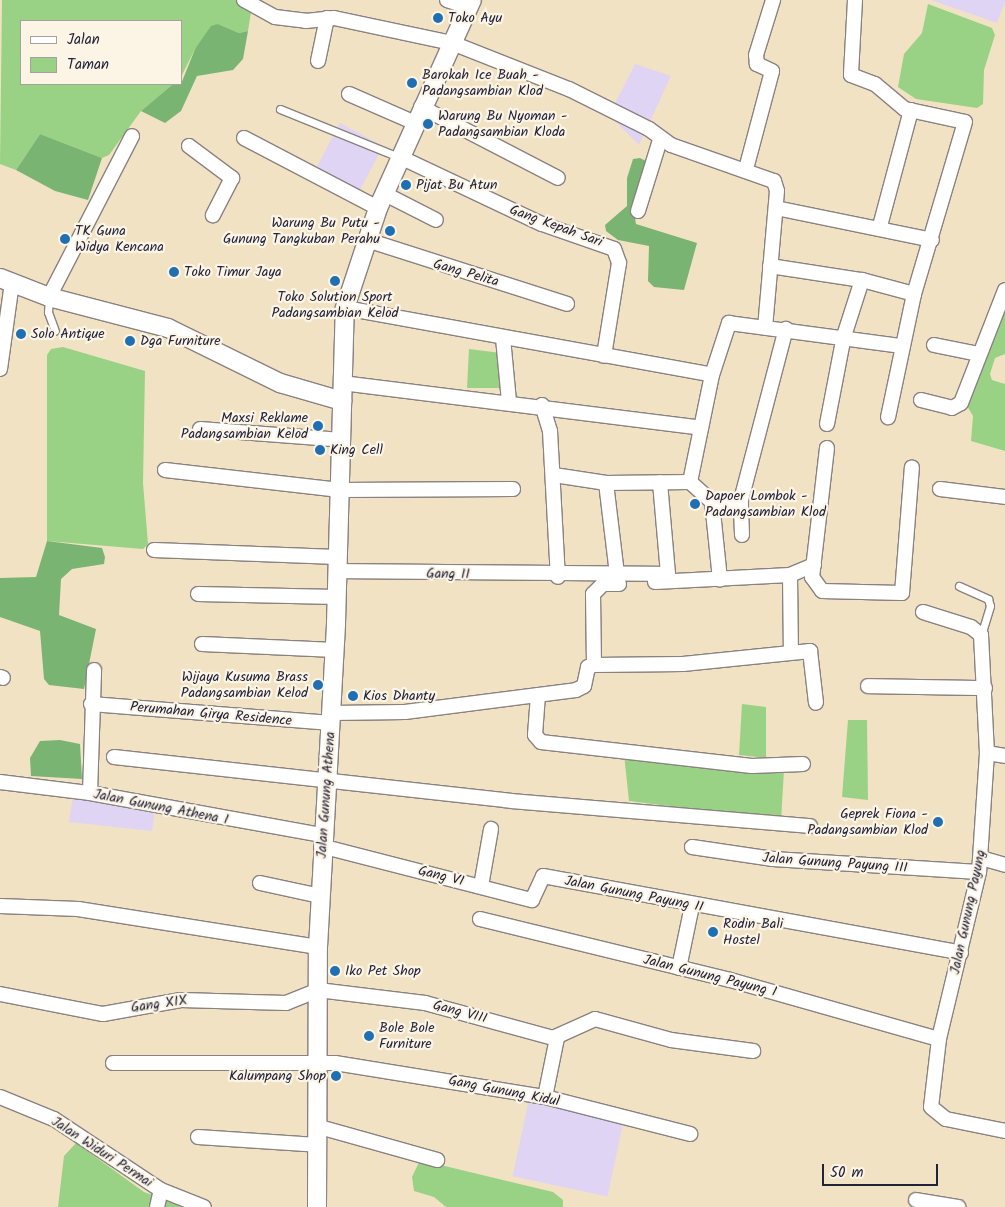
<!DOCTYPE html>
<html>
<head>
<meta charset="utf-8">
<style>
	body { margin:0 }
	#map { position:relative; width:1005px; height:1207px; overflow:hidden; background:#f1e2c4; font-family:Kalam,sans-serif }
	div>[style] { position:absolute }
	[style*='--x'] { left:calc(var(--x)*1px); top:calc(var(--y)*1px); width:calc(var(--w)*1px); rotate:calc(var(--a)*1deg) }
	.built>* { inset:0; background:#e0d4f4; transform-origin:0 0 }
	.green>* { inset:0; background:#99d285 }
	.forest>* { inset:0; background:#7ab472 }
	.roads { filter:drop-shadow(1px 0 #8a8280) drop-shadow(-1px 0 #8a8280) drop-shadow(0 1px #8a8280) drop-shadow(0 -1px #8a8280) }
	.service>* { height:7px; margin:-3.5px; padding:0 3.5px; transform-origin:3.5px; border-radius:3.5px; background:#fff }
	.minor>* { height:14px; margin:-7px; padding:0 7px; transform-origin:7px; border-radius:7px; background:#fff }
	.tertiary>* { height:18px; margin:-9px; padding:0 9px; transform-origin:9px; border-radius:9px; background:#fff }
	.dots>* { width:14px; height:14px; translate:-50% -50%; box-sizing:border-box; border:2px solid #fcf5e5; border-radius:50% }
	span { translate:-50% -50%; white-space:nowrap; text-align:center; line-height:1.15; -webkit-text-stroke:4.5px #fcf5e5; paint-order:stroke }
	.poi-label { font-size:14px; color:#22223b }
	.left { translate:0 -50%; text-align:left }
	.right { translate:-100% -50%; text-align:right }
	.street-label { font-size:14px; color:#22223b }
	.legend { position:absolute; left:20px; top:20px; width:162px; height:65px; box-sizing:border-box; background:#fcf5e5; border:1px solid #a5a1a1; margin:0; padding:6px 9px; list-style:none; font-size:15px; color:#22223b }
	.legend li { display:flex; align-items:center; gap:10px; height:25px }
	.legend b { width:25px; border:1px solid #a5a1a1 }
	.scale { position:absolute; left:822px; top:1164px; width:116px; height:22px; box-sizing:border-box; border:2px solid #22223b; border-top:0; padding-left:6px; font-size:15px; line-height:18px; white-space:nowrap; color:#22223b; -webkit-text-stroke:4px #fcf5e5; paint-order:stroke }
</style>
</head>
<body>
<div id="map">
	<div class="built">
		<i style="clip-path:polygon(931px 0,1005px 0,1005px 1px,997px 23px)"></i>
		<i style="clip-path:polygon(635px 64px,671px 76px,639px 145px,609px 115px)"></i>
		<i style="left:340px;top:123px;width:49px;height:54px;rotate:28deg"></i>
		<i style="clip-path:polygon(73px 796px,155px 809px,152px 831px,69px 822px)"></i>
		<i style="left:529px;top:1099px;width:97px;height:79px;rotate:12deg"></i>
	</div>
	<div class="green">
		<i style="clip-path:polygon(2px 0,239px 0,251px 12px,248px 31px,239px 33px,218px 24px,195px 49px,181px 77px,181px 21px,21px 21px,21px 84px,173px 84px,141px 111px,109px 155px,102px 158px,40px 134px,16px 170px,0 164px)"></i>
		<i style="clip-path:polygon(928px 4px,992px 28px,995px 35px,984px 70px,983px 104px,977px 108px,916px 99px,898px 87px,904px 54px,922px 33px)"></i>
		<i style="clip-path:polygon(1005px 308px,1005px 354px,995px 358px,990px 374px,992px 380px,1005px 384px,1005px 451px,971px 441px,973px 416px,967px 406px)"></i>
		<i style="clip-path:polygon(63px 347px,145px 371px,143px 483px,148px 544px,143px 549px,47px 541px,47px 355px,51px 349px)"></i>
		<i style="clip-path:polygon(469px 349px,501px 353px,501px 388px,467px 388px)"></i>
		<i style="clip-path:polygon(742px 704px,766px 707px,766px 758px,739px 755px)"></i>
		<i style="clip-path:polygon(848px 720px,867px 720px,868px 800px,842px 797px)"></i>
		<i style="clip-path:polygon(624px 754px,784px 770px,781px 820px,629px 801px)"></i>
		<i style="clip-path:polygon(76px 1143px,144px 1192px,186px 1207px,58px 1207px,64px 1156px)"></i>
		<i style="clip-path:polygon(420px 1160px,553px 1192px,563px 1200px,563px 1207px,446px 1207px,434px 1197px,414px 1191px,412px 1177px)"></i>
	</div>
	<div class="forest">
		<i style="clip-path:polygon(218px 24px,239px 33px,248px 31px,243px 59px,233px 70px,197px 76px,181px 111px,165px 123px,141px 111px,173px 84px,181px 84px,195px 49px,211px 26px)"></i>
		<i style="clip-path:polygon(40px 134px,102px 158px,88px 200px,55px 191px,16px 170px)"></i>
		<i style="clip-path:polygon(640px 158px,646px 161px,646px 171px,634px 212px,636px 224px,697px 243px,684px 290px,654px 287px,648px 281px,649px 246px,618px 240px,606px 231px,605px 225px,627px 206px,627px 178px,633px 159px)"></i>
		<i style="clip-path:polygon(47px 541px,102px 548px,105px 557px,104px 564px,72px 569px,61px 579px,59px 615px,96px 629px,84px 689px,49px 685px,44px 679px,40px 631px,0 617px,0 578px,36px 577px)"></i>
		<i style="clip-path:polygon(60px 740px,80px 744px,82px 779px,31px 776px,30px 758px,40px 741px)"></i>
	</div>
	<div class="roads">
		<div class="service">
			<i style="--x:280;--y:109;--w:128;--a:22"></i>
			<i style="--x:49;--y:298;--w:14;--a:94"></i>
			<i style="--x:48;--y:312;--w:20;--a:70"></i>
			<i style="--x:959;--y:586;--w:32;--a:24"></i>
			<i style="--x:988;--y:599;--w:7;--a:74"></i>
			<i style="--x:990;--y:606;--w:30;--a:107"></i>
		</div>
		<div class="minor">
			<i style="--x:244;--y:0;--w:35;--a:29"></i>
			<i style="--x:275;--y:17;--w:31;--a:7"></i>
			<i style="--x:306;--y:21;--w:28;--a:-6"></i>
			<i style="--x:334;--y:18;--w:121;--a:12"></i>
			<i style="--x:452;--y:43;--w:126;--a:21.5"></i>
			<i style="--x:569;--y:89;--w:89;--a:26.6"></i>
			<i style="--x:649;--y:129;--w:27;--a:36"></i>
			<i style="--x:671;--y:145;--w:109;--a:19.3"></i>
			<i style="--x:774;--y:181;--w:10;--a:73"></i>
			<i style="--x:777;--y:191;--w:137;--a:95"></i>
			<i style="--x:447;--y:0;--w:23;--a:18"></i>
			<i style="--x:855;--y:0;--w:75;--a:93.1"></i>
			<i style="--x:851;--y:75;--w:26;--a:21"></i>
			<i style="--x:875;--y:84;--w:39;--a:40"></i>
			<i style="--x:905;--y:109;--w:61;--a:12.2"></i>
			<i style="--x:965;--y:122;--w:179;--a:106.5"></i>
			<i style="--x:914;--y:294;--w:126;--a:101.9"></i>
			<i style="--x:318;--y:61;--w:44;--a:-78.2"></i>
			<i style="--x:349;--y:94;--w:72;--a:23.7"></i>
			<i style="--x:421;--y:107;--w:154;--a:27.4"></i>
			<i style="--x:244;--y:138;--w:151;--a:27.6"></i>
			<i style="--x:189;--y:146;--w:54;--a:36.7"></i>
			<i style="--x:232;--y:178;--w:42;--a:117.2"></i>
			<i style="--x:400;--y:157;--w:157;--a:25.3"></i>
			<i style="--x:542;--y:224;--w:76;--a:19.1"></i>
			<i style="--x:614;--y:249;--w:15;--a:70"></i>
			<i style="--x:619;--y:263;--w:94;--a:99.2"></i>
			<i style="--x:746;--y:169;--w:101;--a:-75.1"></i>
			<i style="--x:772;--y:71;--w:17;--a:-155"></i>
			<i style="--x:757;--y:64;--w:9;--a:-96"></i>
			<i style="--x:756;--y:55;--w:58;--a:-72.8"></i>
			<i style="--x:385;--y:194;--w:57;--a:27"></i>
			<i style="--x:776;--y:208;--w:159;--a:11.6"></i>
			<i style="--x:638;--y:211;--w:74;--a:-72.8"></i>
			<i style="--x:880;--y:226;--w:120;--a:-75"></i>
			<i style="--x:367;--y:240;--w:210;--a:17.7"></i>
			<i style="--x:770;--y:266;--w:93;--a:8.7"></i>
			<i style="--x:862;--y:280;--w:54;--a:15.1"></i>
			<i style="--x:49;--y:297;--w:181;--a:-62.7"></i>
			<i style="--x:345;--y:308;--w:373;--a:10.3"></i>
			<i style="--x:503;--y:338;--w:63;--a:84.6"></i>
			<i style="--x:934;--y:345;--w:46;--a:11.3"></i>
			<i style="--x:0;--y:369;--w:87;--a:-82.1"></i>
			<i style="--x:342;--y:383;--w:362;--a:7.1"></i>
			<i style="--x:921;--y:400;--w:32;--a:14"></i>
			<i style="--x:952;--y:408;--w:10;--a:-29"></i>
			<i style="--x:961;--y:403;--w:121;--a:-68.7"></i>
			<i style="--x:542;--y:405;--w:27;--a:73"></i>
			<i style="--x:550;--y:431;--w:146;--a:86.9"></i>
			<i style="--x:827;--y:424;--w:90;--a:-79.1"></i>
			<i style="--x:844;--y:336;--w:59;--a:-72.2"></i>
			<i style="--x:200;--y:429;--w:142;--a:4.4"></i>
			<i style="--x:827;--y:448;--w:130;--a:96.6"></i>
			<i style="--x:812;--y:577;--w:17;--a:54"></i>
			<i style="--x:822;--y:591;--w:80;--a:1.4"></i>
			<i style="--x:902;--y:593;--w:126;--a:-85.5"></i>
			<i style="--x:165;--y:470;--w:176;--a:6.5"></i>
			<i style="--x:340;--y:490;--w:173;--a:-0.3"></i>
			<i style="--x:554;--y:475;--w:53;--a:8.7"></i>
			<i style="--x:606;--y:483;--w:84;--a:-0.7"></i>
			<i style="--x:690;--y:482;--w:30;--a:42"></i>
			<i style="--x:712;--y:502;--w:29;--a:-4"></i>
			<i style="--x:690;--y:482;--w:109;--a:-78.4"></i>
			<i style="--x:712;--y:375;--w:55;--a:-71.9"></i>
			<i style="--x:729;--y:323;--w:175;--a:7.6"></i>
			<i style="--x:606;--y:483;--w:92;--a:83.1"></i>
			<i style="--x:940;--y:489;--w:65;--a:7"></i>
			<i style="--x:712;--y:502;--w:78;--a:84.1"></i>
			<i style="--x:742;--y:535;--w:35;--a:-92"></i>
			<i style="--x:741;--y:500;--w:177;--a:-75.3"></i>
			<i style="--x:154;--y:550;--w:183;--a:2.2"></i>
			<i style="--x:338;--y:571;--w:330;--a:0.5"></i>
			<i style="--x:668;--y:574;--w:92;--a:-95"></i>
			<i style="--x:790;--y:575;--w:77;--a:89.3"></i>
			<i style="--x:655;--y:582;--w:135;--a:-3"></i>
			<i style="--x:790;--y:575;--w:26;--a:-23"></i>
			<i style="--x:198;--y:594;--w:139;--a:1.2"></i>
			<i style="--x:923;--y:612;--w:50;--a:17.4"></i>
			<i style="--x:971;--y:627;--w:13;--a:39"></i>
			<i style="--x:981;--y:635;--w:118;--a:87.1"></i>
			<i style="--x:987;--y:753;--w:119;--a:93.8"></i>
			<i style="--x:979;--y:872;--w:172;--a:103.5"></i>
			<i style="--x:939;--y:1039;--w:68;--a:96.7"></i>
			<i style="--x:931;--y:1107;--w:19;--a:39"></i>
			<i style="--x:946;--y:1119;--w:60;--a:11.5"></i>
			<i style="--x:202;--y:644;--w:133;--a:2.6"></i>
			<i style="--x:594;--y:665;--w:71;--a:-90.8"></i>
			<i style="--x:593;--y:594;--w:14;--a:-45"></i>
			<i style="--x:603;--y:584;--w:16;--a:0"></i>
			<i style="--x:0;--y:677;--w:3;--a:18"></i>
			<i style="--x:868;--y:686;--w:117;--a:1"></i>
			<i style="--x:538;--y:695;--w:40;--a:94.3"></i>
			<i style="--x:535;--y:735;--w:9;--a:49"></i>
			<i style="--x:541;--y:742;--w:212;--a:6.5"></i>
			<i style="--x:752;--y:766;--w:51;--a:-2.2"></i>
			<i style="--x:91;--y:704;--w:241;--a:4.5"></i>
			<i style="--x:332;--y:713;--w:73;--a:-0.8"></i>
			<i style="--x:405;--y:712;--w:172;--a:-7.3"></i>
			<i style="--x:576;--y:690;--w:9;--a:-27"></i>
			<i style="--x:584;--y:686;--w:19;--a:-78"></i>
			<i style="--x:588;--y:667;--w:6;--a:-18"></i>
			<i style="--x:594;--y:665;--w:89;--a:-0.6"></i>
			<i style="--x:683;--y:664;--w:128;--a:-5.8"></i>
			<i style="--x:810;--y:651;--w:52;--a:83.4"></i>
			<i style="--x:987;--y:753;--w:18;--a:9"></i>
			<i style="--x:114;--y:757;--w:400;--a:6.3"></i>
			<i style="--x:512;--y:801;--w:299;--a:4.8"></i>
			<i style="--x:0;--y:782;--w:91;--a:7"></i>
			<i style="--x:90;--y:793;--w:236;--a:10.3"></i>
			<i style="--x:90;--y:793;--w:123;--a:-88.1"></i>
			<i style="--x:321;--y:846;--w:218;--a:14.4"></i>
			<i style="--x:532;--y:900;--w:26;--a:-65"></i>
			<i style="--x:543;--y:876;--w:425;--a:10.4"></i>
			<i style="--x:692;--y:847;--w:82;--a:8.4"></i>
			<i style="--x:773;--y:859;--w:206;--a:3.6"></i>
			<i style="--x:981;--y:858;--w:25;--a:16"></i>
			<i style="--x:260;--y:883;--w:61;--a:12.2"></i>
			<i style="--x:481;--y:886;--w:58;--a:-80"></i>
			<i style="--x:0;--y:906;--w:78;--a:2.2"></i>
			<i style="--x:78;--y:909;--w:243;--a:9"></i>
			<i style="--x:480;--y:919;--w:257;--a:13.7"></i>
			<i style="--x:730;--y:980;--w:217;--a:15.8"></i>
			<i style="--x:679;--y:968;--w:63;--a:-78.2"></i>
			<i style="--x:0;--y:994;--w:105;--a:11"></i>
			<i style="--x:103;--y:1014;--w:79;--a:-10.2"></i>
			<i style="--x:181;--y:1000;--w:105;--a:1.6"></i>
			<i style="--x:286;--y:1003;--w:35;--a:-22"></i>
			<i style="--x:318;--y:990;--w:108;--a:6.9"></i>
			<i style="--x:425;--y:1003;--w:133;--a:15.3"></i>
			<i style="--x:553;--y:1038;--w:46;--a:-24.3"></i>
			<i style="--x:595;--y:1019;--w:79;--a:15.4"></i>
			<i style="--x:671;--y:1040;--w:83;--a:7.6"></i>
			<i style="--x:113;--y:1063;--w:222;--a:0"></i>
			<i style="--x:335;--y:1063;--w:213;--a:9.2"></i>
			<i style="--x:545;--y:1097;--w:150;--a:14.3"></i>
			<i style="--x:0;--y:1097;--w:58;--a:22.2"></i>
			<i style="--x:54;--y:1119;--w:128;--a:33.6"></i>
			<i style="--x:161;--y:1190;--w:46;--a:21.6"></i>
			<i style="--x:545;--y:1097;--w:60;--a:-78.5"></i>
			<i style="--x:316;--y:1126;--w:126;--a:15.7"></i>
			<i style="--x:198;--y:1137;--w:119;--a:3.8"></i>
			<i style="--x:916;--y:1200;--w:43;--a:9.5"></i>
			<i style="--x:157;--y:1207;--w:17;--a:-77"></i>
		</div>
		<div class="tertiary">
			<i style="--x:0;--y:278;--w:53;--a:21.2"></i>
			<i style="--x:49;--y:297;--w:123;--a:14.6"></i>
			<i style="--x:168;--y:328;--w:125;--a:26.2"></i>
			<i style="--x:280;--y:383;--w:65;--a:16.2"></i>
			<i style="--x:317;--y:1207;--w:260;--a:-89.8"></i>
			<i style="--x:318;--y:947;--w:324;--a:-86.8"></i>
			<i style="--x:336;--y:623;--w:315;--a:-88.4"></i>
			<i style="--x:345;--y:308;--w:105;--a:-71.7"></i>
			<i style="--x:378;--y:208;--w:228;--a:-65.7"></i>
		</div>
	</div>
	<div class="dots">
		<i style="left:438px;top:18px;background:#1f6fb2"></i>
		<i style="left:412px;top:83px;background:#1f6fb2"></i>
		<i style="left:428px;top:124px;background:#1f6fb2"></i>
		<i style="left:406px;top:185px;background:#1f6fb2"></i>
		<i style="left:390px;top:231px;background:#1f6fb2"></i>
		<i style="left:65px;top:239px;background:#1f6fb2"></i>
		<i style="left:174px;top:272px;background:#1f6fb2"></i>
		<i style="left:335px;top:281px;background:#1f6fb2"></i>
		<i style="left:21px;top:334px;background:#1f6fb2"></i>
		<i style="left:130px;top:341px;background:#1f6fb2"></i>
		<i style="left:318px;top:426px;background:#1f6fb2"></i>
		<i style="left:320px;top:450px;background:#1f6fb2"></i>
		<i style="left:695px;top:504px;background:#1f6fb2"></i>
		<i style="left:318px;top:685px;background:#1f6fb2"></i>
		<i style="left:353px;top:696px;background:#1f6fb2"></i>
		<i style="left:938px;top:822px;background:#1f6fb2"></i>
		<i style="left:713px;top:932px;background:#1f6fb2"></i>
		<i style="left:335px;top:971px;background:#1f6fb2"></i>
		<i style="left:369px;top:1036px;background:#1f6fb2"></i>
		<i style="left:336px;top:1076px;background:#1f6fb2"></i>
	</div>
	<div class="poi-label">
		<span class="left" style="left:448px;top:18px">Toko Ayu</span>
		<span class="left" style="left:422px;top:83px">Barokah Ice Buah -<br>Padangsambian Klod</span>
		<span class="left" style="left:438px;top:124px">Warung Bu Nyoman -<br>Padangsambian Kloda</span>
		<span class="left" style="left:416px;top:185px">Pijat Bu Atun</span>
		<span class="right" style="left:380px;top:231px">Warung Bu Putu -<br>Gunung Tangkuban Perahu</span>
		<span class="left" style="left:75px;top:239px">TK Guna<br>Widya Kencana</span>
		<span class="left" style="left:184px;top:272px">Toko Timur Jaya</span>
		<span style="left:335px;top:305px">Toko Solution Sport<br>Padangsambian Kelod</span>
		<span class="left" style="left:31px;top:334px">Solo Antique</span>
		<span class="left" style="left:140px;top:341px">Dga Furniture</span>
		<span class="right" style="left:308px;top:426px">Maxsi Reklame<br>Padangsambian Kelod</span>
		<span class="left" style="left:330px;top:450px">King Cell</span>
		<span class="left" style="left:705px;top:504px">Dapoer Lombok -<br>Padangsambian Klod</span>
		<span class="right" style="left:308px;top:685px">Wijaya Kusuma Brass<br>Padangsambian Kelod</span>
		<span class="left" style="left:363px;top:696px">Kios Dhanty</span>
		<span class="right" style="left:928px;top:822px">Geprek Fiona -<br>Padangsambian Klod</span>
		<span class="left" style="left:723px;top:932px">Rodin Bali<br>Hostel</span>
		<span class="left" style="left:345px;top:971px">Iko Pet Shop</span>
		<span class="left" style="left:379px;top:1036px">Bole Bole<br>Furniture</span>
		<span class="right" style="left:326px;top:1076px">Kalumpang Shop</span>
	</div>
	<div class="street-label">
		<span style="left:556px;top:226px;rotate:20deg">Gang Kepah Sari</span>
		<span style="left:466px;top:273px;rotate:16deg">Gang Pelita</span>
		<span style="left:448px;top:574px;rotate:1deg">Gang II</span>
		<span style="left:211px;top:714px;rotate:5deg">Perumahan Girya Residence</span>
		<span style="left:326px;top:795px;rotate:-86deg">Jalan Gunung Athena</span>
		<span style="left:161px;top:807px;rotate:11deg">Jalan Gunung Athena I</span>
		<span style="left:835px;top:863px;rotate:4deg">Jalan Gunung Payung III</span>
		<span style="left:441px;top:876px;rotate:14deg">Gang VI</span>
		<span style="left:634px;top:894px;rotate:11deg">Jalan Gunung Payung II</span>
		<span style="left:968px;top:912px;rotate:-78deg">Jalan Gunung Payung</span>
		<span style="left:710px;top:976px;rotate:14deg">Jalan Gunung Payung I</span>
		<span style="left:159px;top:1004px;rotate:-8deg">Gang XIX</span>
		<span style="left:460px;top:1012px;rotate:15deg">Gang VIII</span>
		<span style="left:504px;top:1091px;rotate:11deg">Gang Gunung Kidul</span>
		<span style="left:102px;top:1152px;rotate:33deg">Jalan Widuri Permai</span>
	</div>
	<ul class="legend">
	<li><b style="height:6px;background:#fff"></b>Jalan</li>
	<li><b style="height:14px;background:#99d285"></b>Taman</li>
	</ul>
	<div class="scale">50 m</div>
</div>
</body>
</html>
